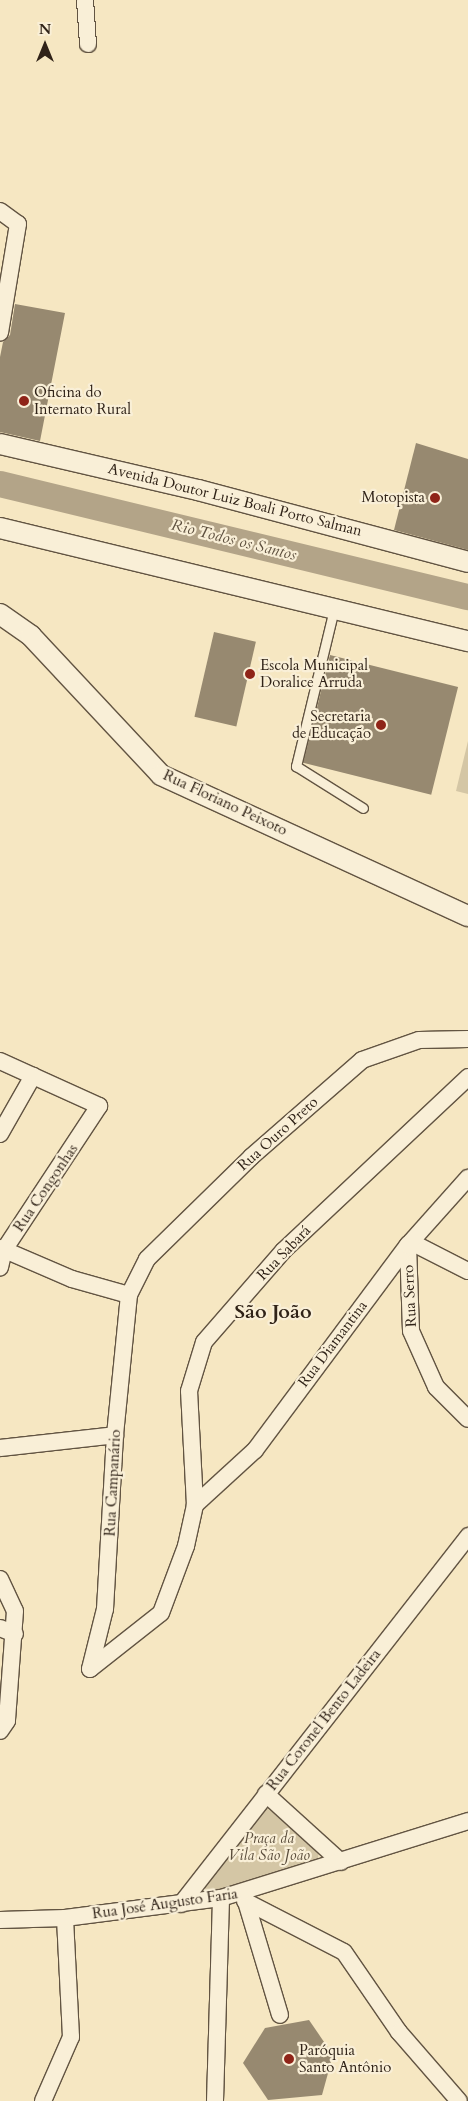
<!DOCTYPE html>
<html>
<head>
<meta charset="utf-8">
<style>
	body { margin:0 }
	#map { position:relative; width:468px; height:2101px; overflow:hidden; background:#f6e7c2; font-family:Cardo,serif }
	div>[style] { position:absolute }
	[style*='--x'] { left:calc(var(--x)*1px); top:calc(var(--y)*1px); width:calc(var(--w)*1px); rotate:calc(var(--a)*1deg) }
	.green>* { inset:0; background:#d4c6a5 }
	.river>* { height:26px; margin:-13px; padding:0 13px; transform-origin:13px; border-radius:13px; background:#b3a488 }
	.building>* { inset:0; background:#978970; transform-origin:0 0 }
	.roads { filter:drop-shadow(1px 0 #625442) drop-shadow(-1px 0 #625442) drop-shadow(0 1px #625442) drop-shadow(0 -1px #625442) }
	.service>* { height:9px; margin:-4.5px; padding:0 4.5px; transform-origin:4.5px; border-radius:4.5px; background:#f9efd7 }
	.minor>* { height:16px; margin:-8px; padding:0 8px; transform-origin:8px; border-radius:8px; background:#f9efd7 }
	.tertiary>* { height:20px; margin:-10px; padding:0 10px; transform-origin:10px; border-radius:10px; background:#f9efd7 }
	.dots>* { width:14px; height:14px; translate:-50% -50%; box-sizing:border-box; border:2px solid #f9efd7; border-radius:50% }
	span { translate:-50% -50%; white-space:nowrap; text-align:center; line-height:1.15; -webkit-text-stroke:4.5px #f9efd7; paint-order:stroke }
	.poi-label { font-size:15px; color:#302318 }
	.left { translate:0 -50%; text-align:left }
	.right { translate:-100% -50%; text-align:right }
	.street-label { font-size:15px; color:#302318 }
	.park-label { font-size:15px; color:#594c3b; font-style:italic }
	.water-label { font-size:16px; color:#5e503f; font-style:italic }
	.district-label { font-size:20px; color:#302318; font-weight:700 }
	.north { position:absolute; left:20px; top:20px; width:50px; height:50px; -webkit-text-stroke:4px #f9efd7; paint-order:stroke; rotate:0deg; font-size:14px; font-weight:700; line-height:20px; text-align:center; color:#302318 }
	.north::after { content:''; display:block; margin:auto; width:18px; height:22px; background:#302318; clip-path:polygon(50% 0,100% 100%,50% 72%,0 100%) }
</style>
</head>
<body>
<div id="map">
	<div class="green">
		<i style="clip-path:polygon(468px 741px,468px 794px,456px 791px)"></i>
		<i style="clip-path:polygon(263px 1806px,319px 1842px,318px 1862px,223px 1890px,192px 1894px)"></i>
	</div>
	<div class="river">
		<i style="--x:0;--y:484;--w:481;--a:13.6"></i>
	</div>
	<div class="building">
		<i style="clip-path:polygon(15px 304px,65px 313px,40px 441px,0 432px,0 357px,3px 342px,10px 335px)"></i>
		<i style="clip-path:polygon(416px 443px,468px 459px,468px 550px,394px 530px)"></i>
		<i style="left:214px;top:632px;width:43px;height:87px;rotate:13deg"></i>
		<i style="left:330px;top:655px;width:132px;height:111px;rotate:14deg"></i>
		<i style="clip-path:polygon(309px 2020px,333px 2055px,322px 2095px,268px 2100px,243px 2063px,265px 2028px)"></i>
	</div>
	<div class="roads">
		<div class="service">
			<i style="--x:334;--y:609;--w:162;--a:103.6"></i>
			<i style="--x:296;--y:766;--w:79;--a:32.1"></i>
		</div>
		<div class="minor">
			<i style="--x:85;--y:0;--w:44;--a:86.1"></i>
			<i style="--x:0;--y:211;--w:22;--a:36"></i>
			<i style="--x:18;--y:224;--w:110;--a:99.4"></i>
			<i style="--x:0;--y:1061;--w:109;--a:24.4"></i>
			<i style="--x:99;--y:1106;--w:173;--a:123.4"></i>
			<i style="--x:4;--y:1250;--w:18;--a:103"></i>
			<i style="--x:0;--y:1134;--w:67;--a:-60.4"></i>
			<i style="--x:411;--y:1242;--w:64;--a:27"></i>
			<i style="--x:408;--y:1245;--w:86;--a:88"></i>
			<i style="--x:411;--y:1331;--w:61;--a:65.9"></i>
			<i style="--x:436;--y:1387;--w:45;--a:45"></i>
			<i style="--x:0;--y:1248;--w:78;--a:23.3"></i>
			<i style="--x:72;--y:1279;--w:59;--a:15.7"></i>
			<i style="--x:0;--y:1448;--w:116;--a:-6.4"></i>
			<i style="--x:195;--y:1505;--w:81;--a:-42.5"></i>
			<i style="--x:255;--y:1450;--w:256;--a:-53.3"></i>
			<i style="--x:408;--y:1245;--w:90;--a:-48.2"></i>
			<i style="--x:0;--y:1579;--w:35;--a:65"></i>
			<i style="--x:15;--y:1611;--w:110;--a:94.2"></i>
			<i style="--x:7;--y:1721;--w:12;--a:125"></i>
			<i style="--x:0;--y:1628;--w:16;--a:22"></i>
			<i style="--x:90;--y:1669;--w:62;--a:-76"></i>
			<i style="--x:105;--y:1609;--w:174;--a:-86.7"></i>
			<i style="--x:115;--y:1435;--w:141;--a:-84.3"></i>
			<i style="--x:129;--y:1295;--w:40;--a:-63.4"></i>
			<i style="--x:147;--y:1259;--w:146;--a:-44.4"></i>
			<i style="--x:251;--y:1157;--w:147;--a:-41.1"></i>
			<i style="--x:362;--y:1060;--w:60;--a:-19.3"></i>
			<i style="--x:419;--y:1040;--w:49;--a:-1.2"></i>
			<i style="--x:90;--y:1669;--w:90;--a:-38.3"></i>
			<i style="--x:161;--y:1613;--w:72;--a:-69.5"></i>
			<i style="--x:186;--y:1546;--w:42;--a:-77.6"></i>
			<i style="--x:195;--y:1505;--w:114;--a:-93"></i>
			<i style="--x:189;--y:1391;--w:51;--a:-73"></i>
			<i style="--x:204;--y:1342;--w:121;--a:-49"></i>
			<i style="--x:283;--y:1251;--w:254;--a:-43.2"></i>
			<i style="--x:266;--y:1794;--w:101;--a:42.2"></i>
			<i style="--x:244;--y:1895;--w:125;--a:73.3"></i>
			<i style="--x:245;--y:1901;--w:111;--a:27.3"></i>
			<i style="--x:344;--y:1952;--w:97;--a:55.5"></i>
			<i style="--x:399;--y:2032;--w:91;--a:49"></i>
			<i style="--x:181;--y:1904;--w:467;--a:-52"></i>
			<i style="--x:0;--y:1920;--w:65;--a:-1.8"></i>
			<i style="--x:65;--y:1918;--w:157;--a:-7.3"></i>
			<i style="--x:221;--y:1898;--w:259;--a:-17.3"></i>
			<i style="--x:43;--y:2101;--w:70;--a:-66.4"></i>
			<i style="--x:71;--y:2037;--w:119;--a:-92.9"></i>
			<i style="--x:215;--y:2101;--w:203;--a:-88.3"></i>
		</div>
		<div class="tertiary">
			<i style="--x:0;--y:444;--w:203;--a:13.1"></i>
			<i style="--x:198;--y:490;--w:279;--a:14.9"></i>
			<i style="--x:0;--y:528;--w:481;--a:13.6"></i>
			<i style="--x:0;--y:614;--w:38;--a:35"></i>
			<i style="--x:31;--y:636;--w:190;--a:46.9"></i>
			<i style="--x:161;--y:775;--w:338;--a:24.7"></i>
		</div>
	</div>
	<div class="dots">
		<i style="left:24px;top:401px;background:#8f2418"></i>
		<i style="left:435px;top:498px;background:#8f2418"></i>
		<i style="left:250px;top:674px;background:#8f2418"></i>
		<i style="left:381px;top:725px;background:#8f2418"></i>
		<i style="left:289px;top:2059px;background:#8f2418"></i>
	</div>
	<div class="poi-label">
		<span class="left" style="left:34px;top:401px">Oficina do<br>Internato Rural</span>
		<span class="right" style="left:425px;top:498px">Motopista</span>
		<span class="left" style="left:260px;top:674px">Escola Municipal<br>Doralice Arruda</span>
		<span class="right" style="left:371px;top:725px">Secretaria<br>de Educação</span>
		<span class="left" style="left:299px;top:2059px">Paróquia<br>Santo Antônio</span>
	</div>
	<div class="street-label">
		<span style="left:235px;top:500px;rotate:14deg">Avenida Doutor Luiz Boali Porto Salman</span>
		<span style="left:225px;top:803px;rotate:25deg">Rua Floriano Peixoto</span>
		<span style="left:278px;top:1134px;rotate:-42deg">Rua Ouro Preto</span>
		<span style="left:46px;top:1188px;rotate:-56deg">Rua Congonhas</span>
		<span style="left:284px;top:1253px;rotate:-46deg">Rua Sabará</span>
		<span style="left:410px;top:1296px;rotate:-93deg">Rua Serro</span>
		<span style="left:333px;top:1344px;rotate:-53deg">Rua Diamantina</span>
		<span style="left:113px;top:1483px;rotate:-87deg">Rua Campanário</span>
		<span style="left:324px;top:1720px;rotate:-52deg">Rua Coronel Bento Ladeira</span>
		<span style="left:165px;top:1904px;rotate:-8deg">Rua José Augusto Faria</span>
	</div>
	<div class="park-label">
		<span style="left:269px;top:1847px">Praça da<br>Vila São João</span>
	</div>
	<div class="water-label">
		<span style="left:234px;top:540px;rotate:14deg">Rio Todos os Santos</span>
	</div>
	<div class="district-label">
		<span style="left:273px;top:1311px">São João</span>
	</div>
	<div class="north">N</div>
</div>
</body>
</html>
